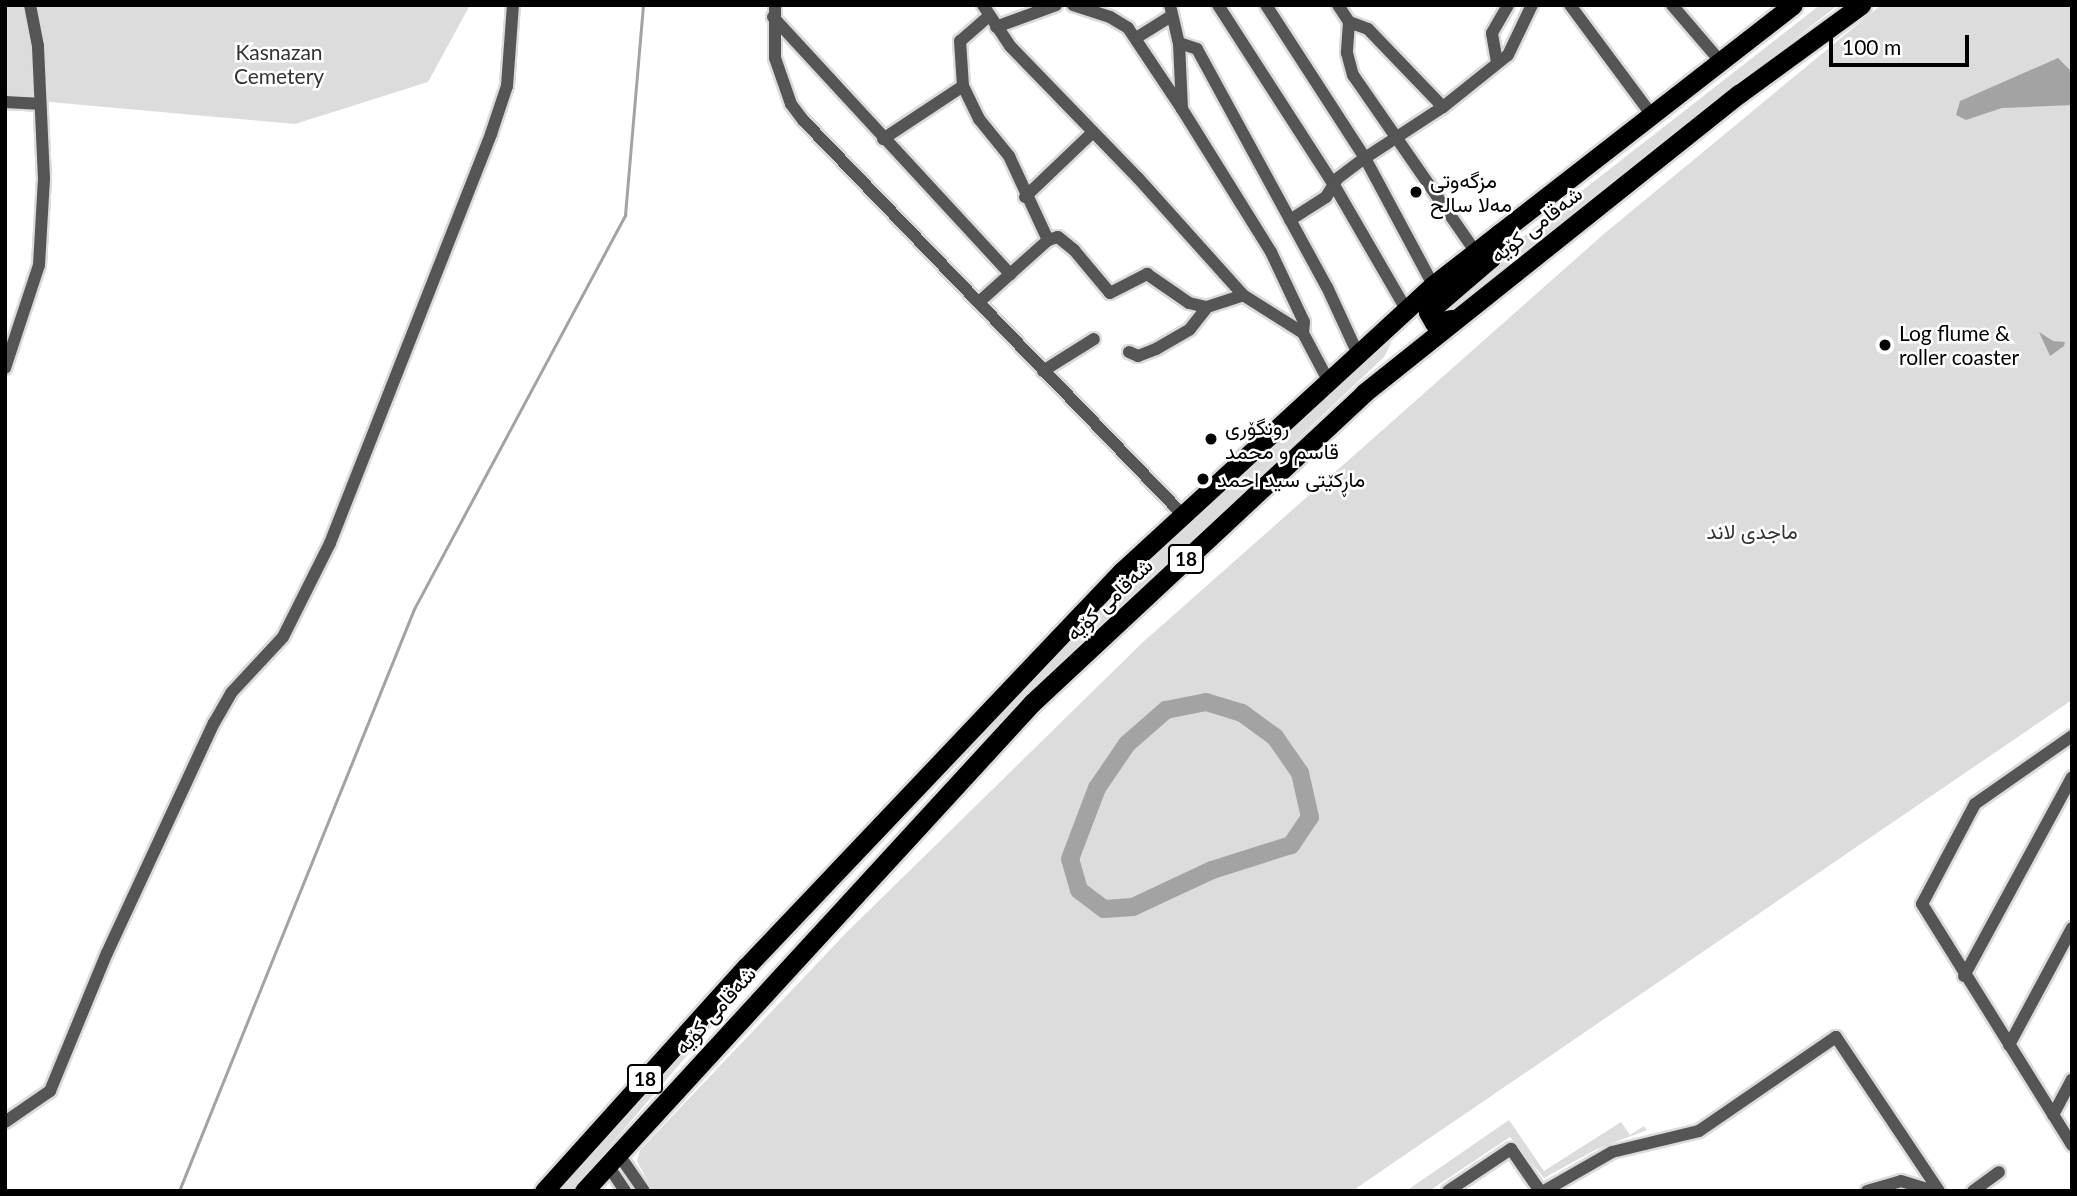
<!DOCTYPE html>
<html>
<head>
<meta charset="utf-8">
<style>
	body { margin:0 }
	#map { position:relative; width:2077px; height:1196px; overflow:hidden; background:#fff; font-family:Lato,Vazirmatn,sans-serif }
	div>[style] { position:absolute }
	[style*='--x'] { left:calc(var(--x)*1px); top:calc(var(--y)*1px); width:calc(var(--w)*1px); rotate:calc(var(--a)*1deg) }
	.green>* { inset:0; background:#dcdcdc }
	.water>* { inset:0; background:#a3a3a3 }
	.stream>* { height:2.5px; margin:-1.25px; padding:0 1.25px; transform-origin:1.25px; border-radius:1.25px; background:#a3a3a3 }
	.river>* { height:18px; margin:-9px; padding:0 9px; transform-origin:9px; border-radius:9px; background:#a3a3a3 }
	.roads { filter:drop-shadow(2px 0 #dbdbdb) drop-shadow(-2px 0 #dbdbdb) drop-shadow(0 2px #dbdbdb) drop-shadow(0 -2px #dbdbdb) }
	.minor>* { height:12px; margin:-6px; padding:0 6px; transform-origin:6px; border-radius:6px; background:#555 }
	.highway>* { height:19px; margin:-9.5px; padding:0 9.5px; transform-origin:9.5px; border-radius:9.5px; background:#000 }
	.dots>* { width:19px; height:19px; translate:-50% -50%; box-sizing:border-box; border:4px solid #fff; border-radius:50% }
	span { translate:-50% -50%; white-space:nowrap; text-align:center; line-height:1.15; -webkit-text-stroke:5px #fff; paint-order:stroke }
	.shield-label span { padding:2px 5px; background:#fff; border:2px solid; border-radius:5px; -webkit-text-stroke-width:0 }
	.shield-label { font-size:19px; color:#000; font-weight:700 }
	.park-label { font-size:21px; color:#333 }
	.poi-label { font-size:21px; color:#000 }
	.left { translate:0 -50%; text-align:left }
	.street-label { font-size:21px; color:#000 }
	.frame { position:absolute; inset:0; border:7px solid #000; pointer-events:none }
	.scale { position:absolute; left:1829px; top:35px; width:140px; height:32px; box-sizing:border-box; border:4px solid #000; border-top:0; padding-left:9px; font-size:21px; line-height:24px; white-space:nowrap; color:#000; -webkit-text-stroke:5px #fff; paint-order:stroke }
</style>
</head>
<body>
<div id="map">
	<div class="green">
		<i style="clip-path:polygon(5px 5px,470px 5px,428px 82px,295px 124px,5px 98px)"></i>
		<i style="clip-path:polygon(1820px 5px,1838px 5px,1442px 315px,1440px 309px,1506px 258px,1519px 240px)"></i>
		<i style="clip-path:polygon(1881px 5px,2072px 5px,2072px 700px,1352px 1191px,653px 1191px,637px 1161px,640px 1150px,847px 932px,1142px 643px,1605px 233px)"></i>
		<i style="clip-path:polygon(1392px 341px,1384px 357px,990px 731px,772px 951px,1060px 648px,1269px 449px)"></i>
		<i style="clip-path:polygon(733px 993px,737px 997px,571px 1191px,558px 1191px)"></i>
		<i style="clip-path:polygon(1509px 1120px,1544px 1171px,1621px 1122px,1630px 1135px,1644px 1126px,1647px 1130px,1597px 1149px,1544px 1178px,1510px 1137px,1429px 1191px,1406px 1191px)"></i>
	</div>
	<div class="water">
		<i style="clip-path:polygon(2058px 58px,2072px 72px,2072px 105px,2002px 108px,1966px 120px,1956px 115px,1960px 101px)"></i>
		<i style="clip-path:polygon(2039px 332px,2053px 341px,2065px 342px,2064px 346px,2050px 356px)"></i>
	</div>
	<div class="stream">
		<i style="--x:179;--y:1191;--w:628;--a:-68.01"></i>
		<i style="--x:414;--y:609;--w:447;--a:-61.8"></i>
		<i style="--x:625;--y:215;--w:211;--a:-85.1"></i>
	</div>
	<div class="river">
		<i style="--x:1206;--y:702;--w:38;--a:17"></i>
		<i style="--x:1242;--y:713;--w:41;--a:36"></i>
		<i style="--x:1275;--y:737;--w:44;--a:55.2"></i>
		<i style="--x:1300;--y:773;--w:45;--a:77.2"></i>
		<i style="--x:1310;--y:817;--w:34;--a:124"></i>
		<i style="--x:1291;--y:845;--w:83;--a:162.4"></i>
		<i style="--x:1212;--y:870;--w:87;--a:154.9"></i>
		<i style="--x:1133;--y:907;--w:29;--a:176"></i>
		<i style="--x:1104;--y:909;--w:31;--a:-143"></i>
		<i style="--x:1079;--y:890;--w:32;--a:-106"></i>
		<i style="--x:1070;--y:859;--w:76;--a:-69.2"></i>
		<i style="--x:1097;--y:788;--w:53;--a:-55.7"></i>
		<i style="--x:1127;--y:744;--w:52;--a:-41.1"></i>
		<i style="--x:1166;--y:710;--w:41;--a:-11.3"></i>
	</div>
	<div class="roads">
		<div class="minor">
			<i style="--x:775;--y:5;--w:53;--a:90"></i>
			<i style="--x:775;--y:58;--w:49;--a:70.8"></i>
			<i style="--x:791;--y:104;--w:21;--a:53"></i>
			<i style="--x:804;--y:121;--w:547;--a:46.11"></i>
			<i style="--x:983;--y:5;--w:49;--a:56.6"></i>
			<i style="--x:1010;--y:46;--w:184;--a:45.9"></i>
			<i style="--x:1138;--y:178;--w:157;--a:48.1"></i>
			<i style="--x:1243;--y:295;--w:71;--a:32.3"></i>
			<i style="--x:1073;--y:5;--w:39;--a:18"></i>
			<i style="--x:1110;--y:17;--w:21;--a:31"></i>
			<i style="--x:1128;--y:28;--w:97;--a:56.3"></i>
			<i style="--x:1170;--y:5;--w:39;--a:77"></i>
			<i style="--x:1179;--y:43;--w:66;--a:87.4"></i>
			<i style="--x:1182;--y:109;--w:168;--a:58.1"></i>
			<i style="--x:1271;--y:252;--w:77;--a:64.8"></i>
			<i style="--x:1304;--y:322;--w:11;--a:95"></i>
			<i style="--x:1303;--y:333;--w:55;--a:62"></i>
			<i style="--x:1218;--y:5;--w:214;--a:57.2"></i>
			<i style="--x:1334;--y:185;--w:146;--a:59.9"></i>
			<i style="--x:1266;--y:5;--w:182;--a:57.1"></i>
			<i style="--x:1365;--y:158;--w:144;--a:61.8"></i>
			<i style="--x:1338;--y:5;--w:20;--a:57"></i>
			<i style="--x:1349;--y:22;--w:20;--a:20"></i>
			<i style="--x:1368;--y:29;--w:108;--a:46.1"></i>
			<i style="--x:1443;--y:107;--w:83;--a:-38.7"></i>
			<i style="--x:1508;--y:55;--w:55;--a:-64.4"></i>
			<i style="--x:1570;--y:5;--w:136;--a:53.4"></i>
			<i style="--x:1672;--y:5;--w:74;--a:49.4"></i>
			<i style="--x:989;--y:16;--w:38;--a:139"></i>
			<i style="--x:960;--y:41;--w:45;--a:86.2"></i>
			<i style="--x:963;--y:86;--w:37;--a:64"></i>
			<i style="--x:979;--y:119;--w:48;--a:51"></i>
			<i style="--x:1009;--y:156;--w:93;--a:65.1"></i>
			<i style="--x:1048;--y:240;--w:10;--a:-17"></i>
			<i style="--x:1058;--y:237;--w:21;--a:39"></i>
			<i style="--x:1074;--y:250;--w:56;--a:50.1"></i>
			<i style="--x:1110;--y:293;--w:42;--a:-27.2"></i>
			<i style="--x:1147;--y:274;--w:51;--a:34.6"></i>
			<i style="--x:1189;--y:303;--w:18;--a:13"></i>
			<i style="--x:773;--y:17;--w:350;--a:47.3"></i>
			<i style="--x:1349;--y:22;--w:31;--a:94"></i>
			<i style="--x:1347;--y:53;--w:23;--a:75"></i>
			<i style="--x:1353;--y:75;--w:214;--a:55.3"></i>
			<i style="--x:996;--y:27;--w:64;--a:-20.1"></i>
			<i style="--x:1136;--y:38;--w:40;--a:-32"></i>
			<i style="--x:1179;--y:43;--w:19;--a:18"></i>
			<i style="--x:1197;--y:49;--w:271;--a:61.4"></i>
			<i style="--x:1327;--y:287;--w:74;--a:65.2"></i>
			<i style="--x:1497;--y:62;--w:29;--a:-100"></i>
			<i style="--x:1492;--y:33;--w:32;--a:-60"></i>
			<i style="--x:5;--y:102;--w:33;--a:3"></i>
			<i style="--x:883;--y:139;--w:96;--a:-33.5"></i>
			<i style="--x:1025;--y:197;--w:93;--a:-43.7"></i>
			<i style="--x:1290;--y:220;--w:43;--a:-32.6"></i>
			<i style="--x:1326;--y:197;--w:22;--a:-58"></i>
			<i style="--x:1338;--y:178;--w:34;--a:-37"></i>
			<i style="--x:1365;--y:158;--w:93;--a:-33.2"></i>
			<i style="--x:979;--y:302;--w:93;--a:-41.9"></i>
			<i style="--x:1129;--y:352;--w:10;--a:24"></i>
			<i style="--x:1138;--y:356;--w:19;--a:-21"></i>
			<i style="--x:1156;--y:349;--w:39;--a:-30"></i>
			<i style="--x:1190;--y:329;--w:28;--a:-52"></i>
			<i style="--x:1207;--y:307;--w:38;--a:-18"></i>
			<i style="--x:5;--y:368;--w:108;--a:-71.7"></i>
			<i style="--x:39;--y:265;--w:86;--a:-86.7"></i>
			<i style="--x:44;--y:179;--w:133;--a:-92.6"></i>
			<i style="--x:38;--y:46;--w:42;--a:-101"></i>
			<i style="--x:1043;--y:371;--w:60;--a:-32.1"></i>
			<i style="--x:2072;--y:736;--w:118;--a:145"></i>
			<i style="--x:1975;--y:804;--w:113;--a:117.9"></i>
			<i style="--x:1922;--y:904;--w:284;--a:58.1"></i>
			<i style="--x:1964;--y:976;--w:226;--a:-61.5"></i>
			<i style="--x:2009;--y:1045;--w:133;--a:-61.7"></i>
			<i style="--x:2053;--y:1115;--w:40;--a:-62"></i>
			<i style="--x:5;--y:1122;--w:55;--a:-34.6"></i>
			<i style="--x:50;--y:1091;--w:149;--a:-67.6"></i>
			<i style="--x:107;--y:953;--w:254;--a:-65.1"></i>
			<i style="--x:214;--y:723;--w:34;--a:-60"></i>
			<i style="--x:231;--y:693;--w:76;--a:-47.1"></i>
			<i style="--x:283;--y:637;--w:105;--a:-63.4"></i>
			<i style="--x:330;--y:543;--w:440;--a:-68.5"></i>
			<i style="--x:491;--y:134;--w:51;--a:-71.6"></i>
			<i style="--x:507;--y:86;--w:81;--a:-85.8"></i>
			<i style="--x:617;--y:1152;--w:47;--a:55.3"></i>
			<i style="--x:607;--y:1164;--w:32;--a:56"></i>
			<i style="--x:1448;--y:1191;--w:76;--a:-33.7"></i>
			<i style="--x:1511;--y:1149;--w:51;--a:55.4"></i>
			<i style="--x:1544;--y:1191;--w:78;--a:-29.8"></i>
			<i style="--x:1612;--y:1152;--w:89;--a:-13.6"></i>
			<i style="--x:1699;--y:1131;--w:166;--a:-34.5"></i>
			<i style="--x:1836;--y:1037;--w:185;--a:56.2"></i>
			<i style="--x:1867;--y:1191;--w:35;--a:-16"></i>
			<i style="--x:1901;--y:1181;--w:34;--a:17"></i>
			<i style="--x:1973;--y:1191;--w:32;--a:-36"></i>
		</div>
		<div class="highway">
			<i style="--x:1451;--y:319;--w:17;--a:167"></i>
			<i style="--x:1434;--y:323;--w:13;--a:-119"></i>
			<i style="--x:1428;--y:312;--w:83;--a:-40.6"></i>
			<i style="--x:1491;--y:258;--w:26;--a:-72"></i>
			<i style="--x:544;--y:1191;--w:302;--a:-48"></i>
			<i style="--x:746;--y:967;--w:545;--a:-46.49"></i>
			<i style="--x:1121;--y:572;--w:424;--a:-42.6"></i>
			<i style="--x:1433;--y:285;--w:456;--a:-37.9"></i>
			<i style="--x:584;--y:1191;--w:662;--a:-47.45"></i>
			<i style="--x:1032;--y:703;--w:454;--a:-43"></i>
			<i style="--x:1364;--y:393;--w:480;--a:-38.6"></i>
			<i style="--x:1739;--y:94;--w:151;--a:-36.1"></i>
		</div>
	</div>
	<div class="dots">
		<i style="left:1416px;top:192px;background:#000"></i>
		<i style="left:1885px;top:345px;background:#000"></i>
		<i style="left:1211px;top:439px;background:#000"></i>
		<i style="left:1203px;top:479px;background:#000"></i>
	</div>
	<div class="shield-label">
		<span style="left:1186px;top:559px">18</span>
		<span style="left:645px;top:1079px">18</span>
	</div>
	<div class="park-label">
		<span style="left:279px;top:64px">Kasnazan<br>Cemetery</span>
		<span style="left:1752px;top:531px">ماجدی لاند</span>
	</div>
	<div class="poi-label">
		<span class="left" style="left:1430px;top:192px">مزگەوتی<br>مەلا سالح</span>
		<span class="left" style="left:1899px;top:345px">Log flume &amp;<br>roller coaster</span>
		<span class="left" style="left:1225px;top:439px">رونگۆری<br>قاسم و محمد</span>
		<span class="left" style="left:1217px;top:479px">ماڕکێتی سید احمد</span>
	</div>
	<div class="street-label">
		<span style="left:1536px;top:224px;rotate:-38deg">شەقامی کۆیە</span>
		<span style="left:1109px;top:599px;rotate:-43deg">شەقامی کۆیە</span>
		<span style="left:715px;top:1010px;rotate:-48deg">شەقامی کۆیە</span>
	</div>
	<div class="frame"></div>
	<div class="scale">100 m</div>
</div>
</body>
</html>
